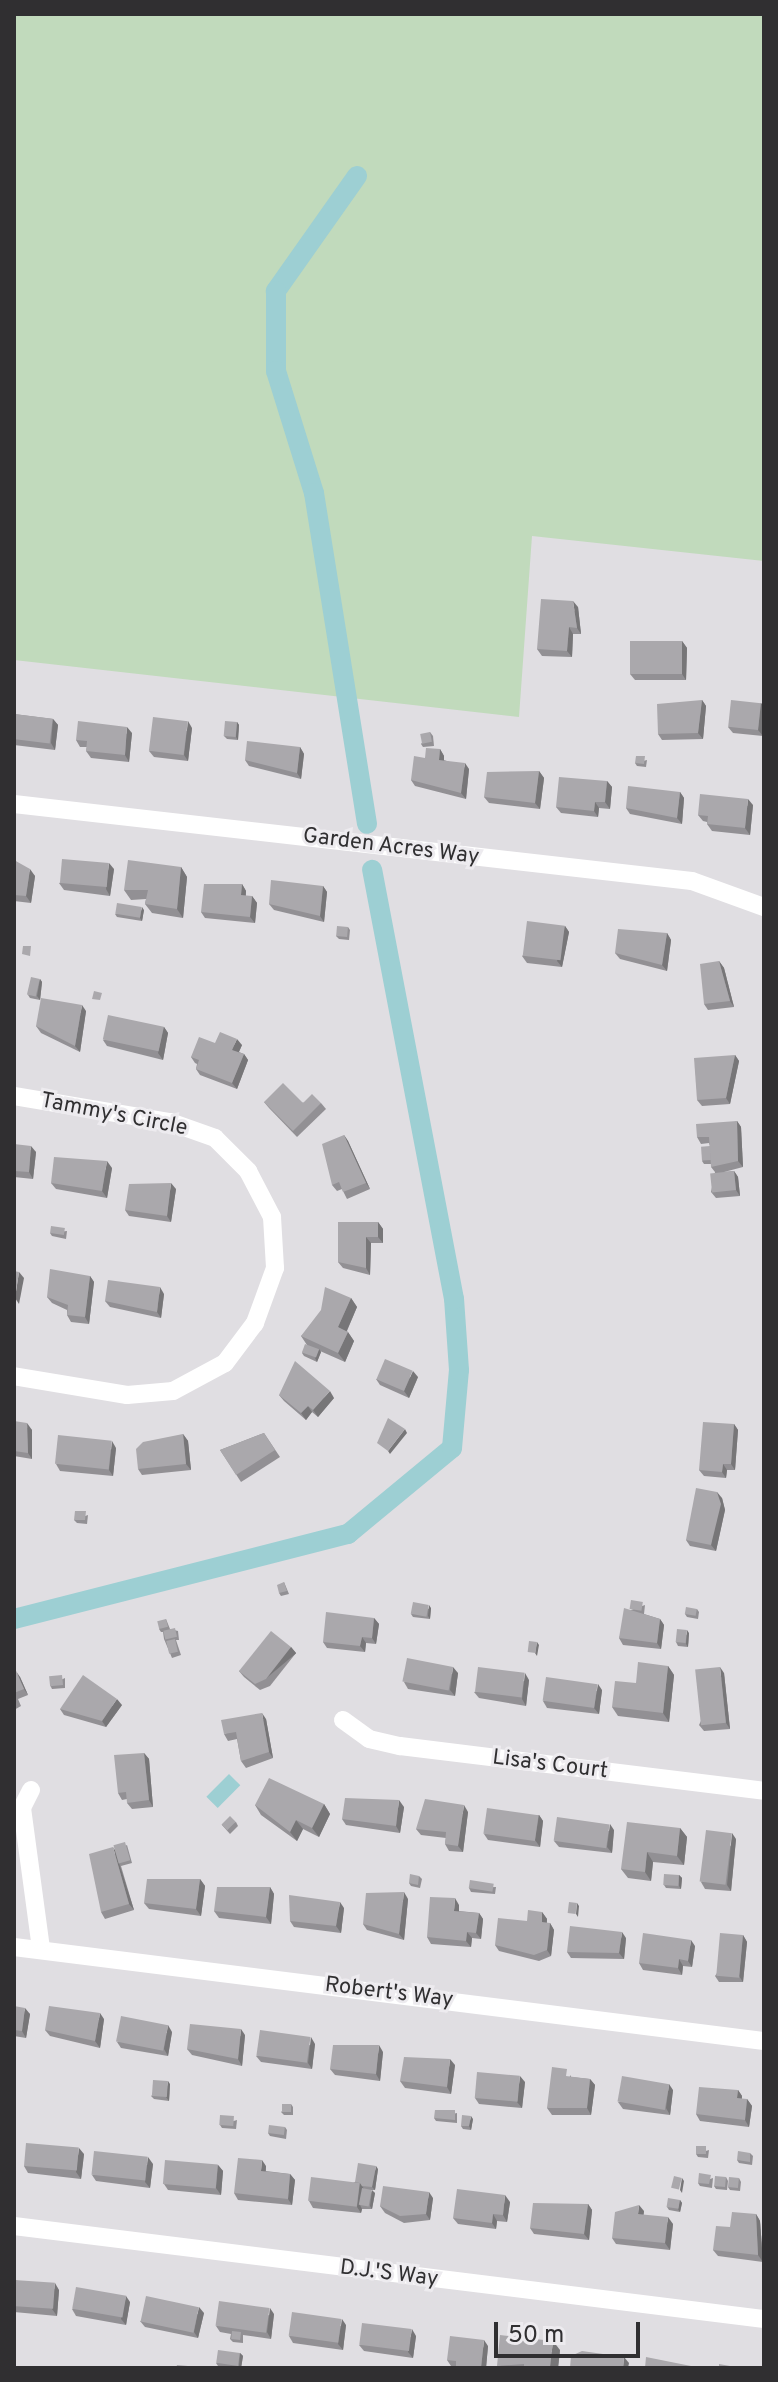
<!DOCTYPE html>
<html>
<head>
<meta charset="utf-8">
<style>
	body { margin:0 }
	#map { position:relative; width:778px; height:2382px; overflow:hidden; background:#e0dee2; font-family:Overpass,sans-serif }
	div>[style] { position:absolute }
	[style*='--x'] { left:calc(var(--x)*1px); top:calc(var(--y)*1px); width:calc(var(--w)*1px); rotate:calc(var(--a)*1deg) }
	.green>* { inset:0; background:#c1dabc }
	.water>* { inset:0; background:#9dcfd3; transform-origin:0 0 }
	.canal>* { height:20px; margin:-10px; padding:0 10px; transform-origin:10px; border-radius:10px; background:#9dcfd3 }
	.minor>* { height:18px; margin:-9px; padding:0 9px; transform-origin:9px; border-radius:9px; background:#fff }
	.wall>* { inset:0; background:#929094 }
	.shaded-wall>* { inset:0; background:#777678; transform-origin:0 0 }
	.building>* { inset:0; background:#aaa8ac; transform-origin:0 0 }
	span { translate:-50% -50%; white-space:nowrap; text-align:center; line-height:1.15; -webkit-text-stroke:6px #edebef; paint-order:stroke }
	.street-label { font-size:22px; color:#302f31 }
	.frame { position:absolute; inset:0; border:16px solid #302f31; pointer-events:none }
	.scale { position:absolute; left:494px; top:2322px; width:146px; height:36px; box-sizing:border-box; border:4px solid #302f31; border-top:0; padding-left:10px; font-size:24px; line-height:28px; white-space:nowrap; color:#302f31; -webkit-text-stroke:6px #edebef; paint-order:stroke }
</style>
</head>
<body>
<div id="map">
	<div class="green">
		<i style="clip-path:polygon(14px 14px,764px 14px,764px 561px,532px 536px,519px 717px,14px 660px)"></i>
	</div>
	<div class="water">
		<i style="left:229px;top:1774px;width:16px;height:32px;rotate:45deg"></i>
	</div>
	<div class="canal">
		<i style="--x:357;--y:176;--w:141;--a:125.2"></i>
		<i style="--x:276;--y:291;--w:80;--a:90"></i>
		<i style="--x:276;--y:371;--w:128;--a:72.7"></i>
		<i style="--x:314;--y:493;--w:335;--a:80.9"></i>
		<i style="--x:14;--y:1619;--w:345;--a:-14.3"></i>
		<i style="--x:348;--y:1534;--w:135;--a:-39.6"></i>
		<i style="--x:452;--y:1448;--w:78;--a:-84.9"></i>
		<i style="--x:459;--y:1370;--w:71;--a:-94"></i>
		<i style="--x:454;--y:1299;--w:437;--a:-100.8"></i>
	</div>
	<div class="minor">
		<i style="--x:14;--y:804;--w:682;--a:6.48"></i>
		<i style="--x:692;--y:881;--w:77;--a:19.9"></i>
		<i style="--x:14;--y:1096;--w:158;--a:9.5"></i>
		<i style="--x:170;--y:1122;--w:48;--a:19.6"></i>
		<i style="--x:215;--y:1138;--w:47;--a:45"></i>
		<i style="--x:248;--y:1171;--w:52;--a:62.4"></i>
		<i style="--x:272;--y:1217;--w:51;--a:86.6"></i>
		<i style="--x:275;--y:1268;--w:59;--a:110"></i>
		<i style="--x:255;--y:1323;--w:50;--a:126.9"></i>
		<i style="--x:225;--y:1363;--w:59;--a:151.7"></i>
		<i style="--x:173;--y:1391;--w:46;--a:175"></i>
		<i style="--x:127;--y:1395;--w:115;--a:-170.5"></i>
		<i style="--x:343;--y:1720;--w:32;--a:36"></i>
		<i style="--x:369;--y:1739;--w:32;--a:13"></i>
		<i style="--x:400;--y:1746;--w:367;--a:7"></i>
		<i style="--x:31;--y:1790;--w:20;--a:117"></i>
		<i style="--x:22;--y:1808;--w:142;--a:82.3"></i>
		<i style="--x:14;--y:1947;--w:756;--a:7.14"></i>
		<i style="--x:14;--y:2226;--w:756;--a:7.07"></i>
	</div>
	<div class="wall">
		<i style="clip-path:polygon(578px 607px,581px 634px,573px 634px,572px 657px,542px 656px,537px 649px)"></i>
		<i style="clip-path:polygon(682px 641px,687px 648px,686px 680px,635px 680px,630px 674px)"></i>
		<i style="clip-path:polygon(702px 700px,706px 706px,703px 739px,662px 740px,658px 734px)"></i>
		<i style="clip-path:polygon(761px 703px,764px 707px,763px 736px,733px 733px,728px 727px)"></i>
		<i style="clip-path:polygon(14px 714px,53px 719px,58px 725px,55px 750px,14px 745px)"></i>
		<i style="clip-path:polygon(237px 722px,239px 725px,238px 740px,227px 739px,224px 736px)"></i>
		<i style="clip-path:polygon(192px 728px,188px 761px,154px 757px,149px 751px)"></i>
		<i style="clip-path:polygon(430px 732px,433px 736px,434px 746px,423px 747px,421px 744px)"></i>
		<i style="clip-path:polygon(132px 733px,129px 762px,91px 758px,86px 751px,87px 747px,80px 747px,76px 740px)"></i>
		<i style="clip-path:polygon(300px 747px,304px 754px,301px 779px,249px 766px,245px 760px)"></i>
		<i style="clip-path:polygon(440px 749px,444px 756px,444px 760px,469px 769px,466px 799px,415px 786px,411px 780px,425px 758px)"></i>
		<i style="clip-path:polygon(647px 760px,646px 767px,637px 766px,635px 763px)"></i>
		<i style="clip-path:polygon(539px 771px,544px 778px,540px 809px,489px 803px,484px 797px)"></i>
		<i style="clip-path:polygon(607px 781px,612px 787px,610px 809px,599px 808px,598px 817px,561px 813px,556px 807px)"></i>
		<i style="clip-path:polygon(680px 792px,684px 798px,682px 824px,630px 814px,626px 808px)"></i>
		<i style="clip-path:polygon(753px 805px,750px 835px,712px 831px,707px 824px,707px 822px,703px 821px,698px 815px)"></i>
		<i style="clip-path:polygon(14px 860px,35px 876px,31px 903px,14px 901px)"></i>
		<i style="clip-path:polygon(181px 867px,187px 877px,183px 918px,152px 913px,145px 904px,146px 899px,131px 900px,124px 890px)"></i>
		<i style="clip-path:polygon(114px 869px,110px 896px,64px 890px,59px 883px)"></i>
		<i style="clip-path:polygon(242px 884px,246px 891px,246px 896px,252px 896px,257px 903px,255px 923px,205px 918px,201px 912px)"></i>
		<i style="clip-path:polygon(323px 886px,327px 892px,324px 922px,274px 910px,269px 904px)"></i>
		<i style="clip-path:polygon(144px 910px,142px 921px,117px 917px,115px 914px)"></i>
		<i style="clip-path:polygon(565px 926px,569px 932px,562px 967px,527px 963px,522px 956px)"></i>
		<i style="clip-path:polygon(348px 927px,350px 930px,349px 940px,339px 939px,336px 936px)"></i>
		<i style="clip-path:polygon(667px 933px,671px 940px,667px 971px,620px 959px,615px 953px)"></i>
		<i style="clip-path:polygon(719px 961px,724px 968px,734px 1007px,708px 1010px,704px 1004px)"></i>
		<i style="clip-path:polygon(40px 979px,42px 982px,40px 1000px,30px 998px,28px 995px)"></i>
		<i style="clip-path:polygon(86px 1011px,80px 1052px,41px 1033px,36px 1026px)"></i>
		<i style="clip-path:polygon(164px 1027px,168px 1033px,163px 1060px,107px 1046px,103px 1040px)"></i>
		<i style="clip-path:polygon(215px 1043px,242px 1045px,239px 1052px,244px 1054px,248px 1060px,237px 1089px,200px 1075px,196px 1069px,197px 1064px,195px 1063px,191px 1057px)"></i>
		<i style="clip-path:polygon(735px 1055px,739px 1061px,730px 1104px,702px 1106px,697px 1100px)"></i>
		<i style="clip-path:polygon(264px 1102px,321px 1103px,326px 1109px,297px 1137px,269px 1108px)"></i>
		<i style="clip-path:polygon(737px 1121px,741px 1127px,743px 1167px,724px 1172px,734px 1171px,738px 1177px,740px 1196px,716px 1198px,711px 1192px,715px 1172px,711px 1167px,711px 1164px,704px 1164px,702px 1161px,710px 1146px,709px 1143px,701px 1144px,697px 1137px)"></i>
		<i style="clip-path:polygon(344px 1135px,348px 1141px,370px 1189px,347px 1199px,342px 1189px,337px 1191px,332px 1185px)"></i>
		<i style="clip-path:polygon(14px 1144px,36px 1152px,33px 1179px,14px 1177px)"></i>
		<i style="clip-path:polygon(112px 1168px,107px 1198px,56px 1189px,51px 1183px)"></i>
		<i style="clip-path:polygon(176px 1189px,171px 1222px,129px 1216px,125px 1210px)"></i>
		<i style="clip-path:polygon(378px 1222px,383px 1229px,383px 1243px,371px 1243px,370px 1275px,343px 1268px,338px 1262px)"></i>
		<i style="clip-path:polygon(67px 1231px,66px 1239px,52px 1236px,50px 1233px)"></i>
		<i style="clip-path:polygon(90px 1276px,94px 1282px,89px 1324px,71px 1322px,67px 1315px,67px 1310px,52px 1303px,47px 1297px)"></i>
		<i style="clip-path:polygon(164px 1294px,161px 1318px,110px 1307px,105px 1301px)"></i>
		<i style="clip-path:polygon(351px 1298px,357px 1307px,347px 1331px,354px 1341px,345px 1362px,320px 1351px,321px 1352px,317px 1362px,304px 1356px,302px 1353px,307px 1345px,301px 1336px)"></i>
		<i style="clip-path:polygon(418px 1377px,409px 1398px,380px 1385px,376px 1379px)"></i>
		<i style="clip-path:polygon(279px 1395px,334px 1398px,318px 1417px,312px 1412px,306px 1420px,284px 1401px)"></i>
		<i style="clip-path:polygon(14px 1421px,32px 1430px,32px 1459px,14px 1456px)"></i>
		<i style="clip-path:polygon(734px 1424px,738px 1430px,735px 1470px,727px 1470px,726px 1478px,704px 1476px,699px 1470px)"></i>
		<i style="clip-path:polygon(264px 1433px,280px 1457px,241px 1482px,220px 1450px)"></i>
		<i style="clip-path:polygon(183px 1434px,188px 1441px,191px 1470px,142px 1475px,138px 1469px)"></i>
		<i style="clip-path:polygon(116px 1448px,113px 1476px,60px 1471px,56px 1464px)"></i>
		<i style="clip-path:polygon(722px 1498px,725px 1510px,716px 1551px,690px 1546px,686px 1540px)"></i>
		<i style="clip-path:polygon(88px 1515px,87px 1524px,77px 1523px,74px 1520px)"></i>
		<i style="clip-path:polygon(284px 1582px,289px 1594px,281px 1596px,279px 1593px)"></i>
		<i style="clip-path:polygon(645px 1605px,644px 1614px,660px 1619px,664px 1625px,661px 1649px,623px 1645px,619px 1638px,631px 1610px)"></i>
		<i style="clip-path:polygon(431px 1608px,430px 1619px,413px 1617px,411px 1614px)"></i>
		<i style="clip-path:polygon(697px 1609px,699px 1612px,698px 1619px,687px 1617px,685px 1614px)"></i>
		<i style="clip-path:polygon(374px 1618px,379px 1624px,376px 1644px,366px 1643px,365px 1652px,327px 1648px,323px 1642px)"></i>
		<i style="clip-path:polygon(166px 1619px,170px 1629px,178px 1631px,179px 1640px,176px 1640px,181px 1655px,172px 1658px,164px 1639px,163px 1632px,161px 1632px,159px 1629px)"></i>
		<i style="clip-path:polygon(689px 1633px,688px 1647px,678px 1646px,676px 1642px)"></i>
		<i style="clip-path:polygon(291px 1647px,296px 1653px,270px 1686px,260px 1690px,244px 1677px,239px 1671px)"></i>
		<i style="clip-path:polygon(668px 1666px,674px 1675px,669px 1722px,618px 1716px,612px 1707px,636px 1683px)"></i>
		<i style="clip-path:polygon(14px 1671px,20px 1677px,28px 1695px,18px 1699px,21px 1706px,14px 1710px)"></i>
		<i style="clip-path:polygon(458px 1673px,455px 1696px,408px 1689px,404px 1682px)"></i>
		<i style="clip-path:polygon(724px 1673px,730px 1729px,704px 1731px,699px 1725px)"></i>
		<i style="clip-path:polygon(65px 1678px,65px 1688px,52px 1689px,50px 1685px)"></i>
		<i style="clip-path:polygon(529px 1680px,526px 1706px,479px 1698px,474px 1692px)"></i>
		<i style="clip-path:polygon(602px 1690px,599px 1714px,547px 1708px,543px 1701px)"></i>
		<i style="clip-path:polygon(122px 1705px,106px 1727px,64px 1715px,60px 1709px)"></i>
		<i style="clip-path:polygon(266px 1719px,273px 1758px,246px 1768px,241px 1761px,237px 1739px,228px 1741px,224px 1734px)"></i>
		<i style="clip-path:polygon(144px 1753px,149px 1759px,153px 1807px,132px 1809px,127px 1803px,127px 1799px,122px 1800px,118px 1793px)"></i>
		<i style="clip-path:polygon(324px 1804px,330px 1814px,319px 1837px,303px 1829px,297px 1841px,261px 1815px,255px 1805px)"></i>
		<i style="clip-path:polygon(404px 1807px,400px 1833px,346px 1825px,342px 1819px)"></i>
		<i style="clip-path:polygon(468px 1812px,463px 1852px,449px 1851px,445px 1844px,446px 1838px,421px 1835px,416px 1829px)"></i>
		<i style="clip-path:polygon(539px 1815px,543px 1821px,540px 1847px,488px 1840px,484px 1834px)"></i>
		<i style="clip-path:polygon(236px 1822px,238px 1826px,230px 1834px,222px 1825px)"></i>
		<i style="clip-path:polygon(680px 1828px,687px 1837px,684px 1865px,653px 1862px,651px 1881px,628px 1878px,621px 1869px)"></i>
		<i style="clip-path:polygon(614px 1830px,612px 1853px,559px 1847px,554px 1841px)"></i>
		<i style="clip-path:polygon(736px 1839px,731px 1891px,705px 1889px,701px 1882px)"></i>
		<i style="clip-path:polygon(127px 1845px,132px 1863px,121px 1866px,134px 1910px,105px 1919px,101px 1912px,116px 1851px)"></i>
		<i style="clip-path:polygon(679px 1875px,682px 1878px,681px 1889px,666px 1888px,664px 1885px)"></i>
		<i style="clip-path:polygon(419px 1876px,422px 1879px,420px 1888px,411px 1886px,409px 1883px)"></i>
		<i style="clip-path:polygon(200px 1879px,205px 1886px,201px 1916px,149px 1909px,144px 1903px)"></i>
		<i style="clip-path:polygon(270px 1887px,274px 1894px,271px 1924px,219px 1918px,214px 1911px)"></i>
		<i style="clip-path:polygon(496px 1887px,495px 1894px,471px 1892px,469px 1888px)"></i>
		<i style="clip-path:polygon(408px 1899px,404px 1940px,367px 1930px,363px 1924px)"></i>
		<i style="clip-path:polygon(459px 1905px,459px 1911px,479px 1913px,483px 1919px,481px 1939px,472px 1938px,471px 1947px,431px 1944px,427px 1937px)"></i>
		<i style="clip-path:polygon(344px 1908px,341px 1933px,294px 1927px,290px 1921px)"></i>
		<i style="clip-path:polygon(542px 1912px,547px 1919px,547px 1923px,550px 1923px,554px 1930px,551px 1956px,539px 1961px,499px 1951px,495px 1945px,527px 1921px)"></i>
		<i style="clip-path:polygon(743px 1935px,747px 1942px,743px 1982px,719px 1982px,715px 1976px)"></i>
		<i style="clip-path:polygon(626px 1938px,624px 1959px,571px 1958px,567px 1952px)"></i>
		<i style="clip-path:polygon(695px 1946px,692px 1967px,683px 1966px,682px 1975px,643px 1970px,639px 1963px)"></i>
		<i style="clip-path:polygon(14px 2006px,30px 2014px,26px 2038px,14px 2036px)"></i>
		<i style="clip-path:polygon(104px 2019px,100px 2048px,50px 2036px,45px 2030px)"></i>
		<i style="clip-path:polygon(172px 2032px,168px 2056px,121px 2048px,117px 2042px)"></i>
		<i style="clip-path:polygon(245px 2035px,242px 2066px,192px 2055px,187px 2049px)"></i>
		<i style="clip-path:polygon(315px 2044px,312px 2069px,261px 2062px,256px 2056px)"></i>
		<i style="clip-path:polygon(383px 2052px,380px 2081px,335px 2075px,330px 2069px)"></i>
		<i style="clip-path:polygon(455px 2065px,451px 2094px,405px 2088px,400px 2081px)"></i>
		<i style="clip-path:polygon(571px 2075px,571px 2077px,590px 2079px,595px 2085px,591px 2115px,552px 2115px,547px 2108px)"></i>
		<i style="clip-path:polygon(525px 2082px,522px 2108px,479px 2104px,475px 2098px)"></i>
		<i style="clip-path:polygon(170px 2084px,169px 2101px,154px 2099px,151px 2096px)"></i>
		<i style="clip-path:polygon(673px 2090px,670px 2115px,623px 2109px,618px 2102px)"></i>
		<i style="clip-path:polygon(738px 2090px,742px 2096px,742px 2099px,747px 2099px,752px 2106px,749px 2127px,700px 2121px,696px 2114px)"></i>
		<i style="clip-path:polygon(291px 2104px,293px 2107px,293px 2115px,284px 2115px,281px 2112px)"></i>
		<i style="clip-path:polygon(457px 2113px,457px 2123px,436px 2121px,434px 2118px)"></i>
		<i style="clip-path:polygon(473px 2119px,471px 2130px,463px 2129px,461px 2126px)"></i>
		<i style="clip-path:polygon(237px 2120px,236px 2129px,222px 2128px,220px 2125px)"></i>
		<i style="clip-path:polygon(285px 2127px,287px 2130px,286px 2139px,270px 2136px,268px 2133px)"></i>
		<i style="clip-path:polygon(709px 2150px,708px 2158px,698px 2157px,696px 2154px)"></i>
		<i style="clip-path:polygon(750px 2153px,753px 2156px,752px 2165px,739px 2163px,737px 2160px)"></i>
		<i style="clip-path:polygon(84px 2154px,81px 2179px,28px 2173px,24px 2166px)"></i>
		<i style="clip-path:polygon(153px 2164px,150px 2188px,96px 2181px,92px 2175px)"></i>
		<i style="clip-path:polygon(218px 2165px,223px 2171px,221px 2195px,168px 2190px,164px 2184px)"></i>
		<i style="clip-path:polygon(266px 2166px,266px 2171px,290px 2174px,295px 2180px,292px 2205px,238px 2200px,234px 2193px)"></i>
		<i style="clip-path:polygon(378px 2169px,375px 2190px,368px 2190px,375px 2193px,372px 2209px,362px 2209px,361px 2213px,313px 2208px,309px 2201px,355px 2182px)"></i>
		<i style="clip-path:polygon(726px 2177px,728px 2181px,727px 2190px,716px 2189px,714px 2186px)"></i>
		<i style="clip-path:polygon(713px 2178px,712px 2188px,700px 2186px,698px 2183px)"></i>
		<i style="clip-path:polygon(739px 2178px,741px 2182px,740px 2191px,730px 2190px,728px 2187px)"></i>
		<i style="clip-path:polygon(433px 2198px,430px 2220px,404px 2223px,385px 2213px,380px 2206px)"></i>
		<i style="clip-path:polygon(680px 2200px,682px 2203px,680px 2212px,669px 2210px,667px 2207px)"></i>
		<i style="clip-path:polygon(510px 2202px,507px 2222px,497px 2221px,496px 2229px,458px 2224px,453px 2218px)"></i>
		<i style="clip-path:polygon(588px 2204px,592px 2210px,589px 2240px,534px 2234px,530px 2228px)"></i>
		<i style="clip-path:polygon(644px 2211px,643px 2215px,673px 2224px,670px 2250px,616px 2244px,612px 2238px)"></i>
		<i style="clip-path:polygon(756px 2214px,760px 2221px,763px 2262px,718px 2256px,713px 2250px,730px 2227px)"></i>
		<i style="clip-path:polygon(14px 2280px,59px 2290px,57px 2316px,14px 2312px)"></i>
		<i style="clip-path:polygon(130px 2302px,126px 2325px,76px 2316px,72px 2309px)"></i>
		<i style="clip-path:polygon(204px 2313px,198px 2338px,145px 2327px,140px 2321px)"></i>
		<i style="clip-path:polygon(274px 2314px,271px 2339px,243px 2335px,243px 2343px,233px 2342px,230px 2339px,231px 2334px,220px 2332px,216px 2326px)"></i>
		<i style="clip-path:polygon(346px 2325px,343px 2350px,293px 2343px,289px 2336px)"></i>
		<i style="clip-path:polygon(416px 2336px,413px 2358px,364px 2351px,359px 2345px)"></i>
		<i style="clip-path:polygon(488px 2346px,486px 2368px,456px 2368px,456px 2367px,451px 2366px,447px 2360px)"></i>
		<i style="clip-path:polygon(560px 2350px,558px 2368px,499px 2368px,497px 2366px)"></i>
		<i style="clip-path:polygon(240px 2353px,243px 2356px,241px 2368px,218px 2366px,216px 2363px)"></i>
	</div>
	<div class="shaded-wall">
		<i style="clip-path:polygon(573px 601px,578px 607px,581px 634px,577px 628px)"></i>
		<i style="clip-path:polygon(569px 627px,573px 634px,572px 657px,567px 651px)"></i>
		<i style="clip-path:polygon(682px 641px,687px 648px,686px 680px,682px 674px)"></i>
		<i style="clip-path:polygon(702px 700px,706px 706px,703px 739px,698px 733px)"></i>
		<i style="clip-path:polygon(761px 703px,764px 707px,763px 736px,758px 730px)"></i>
		<i style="clip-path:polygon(53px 719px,58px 725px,55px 750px,51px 743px)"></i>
		<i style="clip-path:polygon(188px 721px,192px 728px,188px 761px,184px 755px)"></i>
		<i style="clip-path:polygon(237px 722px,239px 725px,238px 740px,236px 737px)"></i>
		<i style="clip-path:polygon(127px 727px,132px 733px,129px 762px,125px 755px)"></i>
		<i style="clip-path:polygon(300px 747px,304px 754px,301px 779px,297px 773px)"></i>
		<i style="clip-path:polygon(440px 749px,444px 756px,444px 766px,439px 760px)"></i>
		<i style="clip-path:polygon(465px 763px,469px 769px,466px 799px,461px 793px)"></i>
		<i style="clip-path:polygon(539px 771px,544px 778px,540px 809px,535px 803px)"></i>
		<i style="clip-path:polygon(607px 781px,612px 787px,610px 809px,605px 802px)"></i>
		<i style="clip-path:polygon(680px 792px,684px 798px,682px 824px,677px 818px)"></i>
		<i style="clip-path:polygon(748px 799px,753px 805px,750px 835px,745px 828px)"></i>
		<i style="clip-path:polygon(595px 802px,599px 808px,598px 817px,594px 811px)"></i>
		<i style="clip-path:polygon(109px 863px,114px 869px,110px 896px,106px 889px)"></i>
		<i style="clip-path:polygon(181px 867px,187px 877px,183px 918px,177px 909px)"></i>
		<i style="clip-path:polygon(30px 869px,35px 876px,31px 903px,26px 896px)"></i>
		<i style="clip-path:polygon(242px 884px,246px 891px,245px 901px,241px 895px)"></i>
		<i style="clip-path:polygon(323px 886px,327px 892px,324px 922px,320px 916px)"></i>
		<i style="clip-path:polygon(252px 896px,257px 903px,255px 923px,250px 917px)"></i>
		<i style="clip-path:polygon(142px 907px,144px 910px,142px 921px,140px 918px)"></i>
		<i style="clip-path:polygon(565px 926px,569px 932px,562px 967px,557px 961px)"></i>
		<i style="clip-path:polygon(667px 933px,671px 940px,667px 971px,662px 965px)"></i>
		<i style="clip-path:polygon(719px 961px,724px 968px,734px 1007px,730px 1001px)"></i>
		<i style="clip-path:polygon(40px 979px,42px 982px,40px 1000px,37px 996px)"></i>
		<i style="clip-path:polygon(82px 1005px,86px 1011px,80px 1052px,75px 1046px)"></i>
		<i style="clip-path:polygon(164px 1027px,168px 1033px,163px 1060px,158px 1053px)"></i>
		<i style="clip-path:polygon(237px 1039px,242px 1045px,237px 1056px,232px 1050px)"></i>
		<i style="clip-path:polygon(244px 1054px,248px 1060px,237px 1089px,232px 1083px)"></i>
		<i style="clip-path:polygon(735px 1055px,739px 1061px,730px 1104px,726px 1098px)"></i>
		<i style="clip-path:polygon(737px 1121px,741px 1127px,743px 1167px,738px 1161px)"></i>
		<i style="clip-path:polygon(344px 1135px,348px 1141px,370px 1189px,366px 1183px)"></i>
		<i style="clip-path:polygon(31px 1146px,36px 1152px,33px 1179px,29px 1172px)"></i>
		<i style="clip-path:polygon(107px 1161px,112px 1168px,107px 1198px,102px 1191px)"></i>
		<i style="clip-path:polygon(734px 1171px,738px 1177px,740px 1196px,736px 1190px)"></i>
		<i style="clip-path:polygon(171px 1183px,176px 1189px,171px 1222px,167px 1216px)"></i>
		<i style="clip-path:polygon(378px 1222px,383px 1229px,383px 1243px,378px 1237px)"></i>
		<i style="clip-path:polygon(366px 1237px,371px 1243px,370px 1275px,366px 1268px)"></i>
		<i style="clip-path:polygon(19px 1272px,24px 1278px,19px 1304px,15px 1298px)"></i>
		<i style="clip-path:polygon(90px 1276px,94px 1282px,89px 1324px,85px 1317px)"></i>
		<i style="clip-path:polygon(160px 1287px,164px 1294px,161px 1318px,157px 1312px)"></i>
		<i style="clip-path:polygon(351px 1298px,357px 1307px,344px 1337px,338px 1327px)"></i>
		<i style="clip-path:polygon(348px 1332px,354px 1341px,345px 1362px,338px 1353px)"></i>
		<i style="clip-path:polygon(319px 1349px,321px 1352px,317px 1362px,315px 1358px)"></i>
		<i style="clip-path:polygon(413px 1371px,418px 1377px,409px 1398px,404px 1391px)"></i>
		<i style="clip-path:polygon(330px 1391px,334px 1398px,318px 1417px,313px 1410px)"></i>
		<i style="clip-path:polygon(308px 1406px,312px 1412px,306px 1420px,301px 1413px)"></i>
		<i style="clip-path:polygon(27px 1423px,32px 1430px,32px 1459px,28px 1453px)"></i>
		<i style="clip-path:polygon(734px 1424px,738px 1430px,735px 1470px,731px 1464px)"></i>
		<i style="clip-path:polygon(405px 1429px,407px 1433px,390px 1454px,388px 1451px)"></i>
		<i style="clip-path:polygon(183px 1434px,188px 1441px,191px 1470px,186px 1464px)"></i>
		<i style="clip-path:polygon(112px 1441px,116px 1448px,113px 1476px,109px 1470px)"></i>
		<i style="clip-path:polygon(723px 1464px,727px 1470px,726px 1478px,722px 1472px)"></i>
		<i style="clip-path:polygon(717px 1492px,722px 1498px,725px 1510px,716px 1551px,711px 1545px)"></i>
		<i style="clip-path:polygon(429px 1605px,431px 1608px,430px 1619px,428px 1616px)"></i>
		<i style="clip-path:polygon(374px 1618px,379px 1624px,376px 1644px,372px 1638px)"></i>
		<i style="clip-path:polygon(660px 1619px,664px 1625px,661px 1649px,657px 1643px)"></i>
		<i style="clip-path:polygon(687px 1630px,689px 1633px,688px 1647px,686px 1644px)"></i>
		<i style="clip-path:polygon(362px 1637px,366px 1643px,365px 1652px,360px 1646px)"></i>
		<i style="clip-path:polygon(537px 1642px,539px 1645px,537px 1656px,535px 1653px)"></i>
		<i style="left:291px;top:1647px;width:8px;height:41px;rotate:50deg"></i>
		<i style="clip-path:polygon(668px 1666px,674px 1675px,669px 1722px,663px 1713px)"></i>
		<i style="clip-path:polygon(453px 1667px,458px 1673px,455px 1696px,450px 1690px)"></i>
		<i style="clip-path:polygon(720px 1667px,724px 1673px,730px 1729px,726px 1723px)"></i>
		<i style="clip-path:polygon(16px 1671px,20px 1677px,28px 1695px,24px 1689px)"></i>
		<i style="clip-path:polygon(525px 1673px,529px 1680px,526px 1706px,522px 1699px)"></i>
		<i style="clip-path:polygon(598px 1684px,602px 1690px,599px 1714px,594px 1708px)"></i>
		<i style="clip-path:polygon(117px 1699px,122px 1705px,106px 1727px,102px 1721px)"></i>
		<i style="clip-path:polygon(262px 1713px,266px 1719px,273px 1758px,269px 1752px)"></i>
		<i style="clip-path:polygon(144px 1753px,149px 1759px,153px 1807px,149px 1800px)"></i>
		<i style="clip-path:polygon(399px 1800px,404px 1807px,400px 1833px,396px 1826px)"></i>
		<i style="clip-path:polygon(324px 1804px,330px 1814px,319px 1837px,312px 1828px)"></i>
		<i style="clip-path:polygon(464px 1805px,468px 1812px,463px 1852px,458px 1846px)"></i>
		<i style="clip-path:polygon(539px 1815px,543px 1821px,540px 1847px,535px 1840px)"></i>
		<i style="clip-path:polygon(296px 1820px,303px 1829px,297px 1841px,290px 1832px)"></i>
		<i style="clip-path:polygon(610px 1824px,614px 1830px,612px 1853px,607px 1847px)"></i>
		<i style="clip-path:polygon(680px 1828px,687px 1837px,684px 1865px,677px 1856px)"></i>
		<i style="clip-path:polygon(732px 1833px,736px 1839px,731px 1891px,727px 1885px)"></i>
		<i style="clip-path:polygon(113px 1847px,117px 1853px,119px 1863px,134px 1910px,129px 1904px)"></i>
		<i style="clip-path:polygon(647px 1852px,653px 1862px,651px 1881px,645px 1872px)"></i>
		<i style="clip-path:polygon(679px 1875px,682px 1878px,681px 1889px,679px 1886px)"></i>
		<i style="clip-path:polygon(200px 1879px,205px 1886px,201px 1916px,196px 1909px)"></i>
		<i style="clip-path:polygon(270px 1887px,274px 1894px,271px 1924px,266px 1917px)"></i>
		<i style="clip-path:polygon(404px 1892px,408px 1899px,404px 1940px,399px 1934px)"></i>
		<i style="clip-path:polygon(455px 1898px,459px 1905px,459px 1917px,454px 1911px)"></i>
		<i style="clip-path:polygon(340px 1902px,344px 1908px,341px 1933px,336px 1926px)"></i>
		<i style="clip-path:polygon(577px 1903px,579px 1906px,578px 1917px,576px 1914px)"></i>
		<i style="clip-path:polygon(542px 1912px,547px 1919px,546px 1929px,542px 1922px)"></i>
		<i style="clip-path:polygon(479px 1913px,483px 1919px,481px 1939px,476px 1933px)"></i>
		<i style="clip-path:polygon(550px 1923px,554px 1930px,551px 1956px,547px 1950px)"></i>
		<i style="clip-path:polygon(467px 1932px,472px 1938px,471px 1947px,466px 1941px)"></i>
		<i style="clip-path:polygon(622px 1932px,626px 1938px,624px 1959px,619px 1953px)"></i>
		<i style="clip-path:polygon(743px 1935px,747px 1942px,743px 1982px,739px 1976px)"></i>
		<i style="clip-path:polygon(691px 1940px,695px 1946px,692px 1967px,688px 1961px)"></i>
		<i style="clip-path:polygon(679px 1959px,683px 1966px,682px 1975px,678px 1968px)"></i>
		<i style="clip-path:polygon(25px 2008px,30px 2014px,26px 2038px,22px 2031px)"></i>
		<i style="clip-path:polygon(100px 2013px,104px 2019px,100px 2048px,95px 2041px)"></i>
		<i style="clip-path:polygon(168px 2025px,172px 2032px,168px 2056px,164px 2049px)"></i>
		<i style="clip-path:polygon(241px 2029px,245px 2035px,242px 2066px,238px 2059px)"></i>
		<i style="clip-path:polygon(311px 2037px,315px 2044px,312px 2069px,308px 2063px)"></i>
		<i style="clip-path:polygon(379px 2045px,383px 2052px,380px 2081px,376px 2074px)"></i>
		<i style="clip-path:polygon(450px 2059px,455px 2065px,451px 2094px,447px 2087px)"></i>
		<i style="clip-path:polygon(520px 2076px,525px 2082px,522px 2108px,517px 2102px)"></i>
		<i style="clip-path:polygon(590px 2079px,595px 2085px,591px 2115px,587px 2108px)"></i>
		<i style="clip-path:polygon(168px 2081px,170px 2084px,169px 2101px,166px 2097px)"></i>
		<i style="clip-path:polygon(669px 2084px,673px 2090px,670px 2115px,666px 2108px)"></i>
		<i style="clip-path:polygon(738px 2090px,742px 2096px,741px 2104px,737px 2098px)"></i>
		<i style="clip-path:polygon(747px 2099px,752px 2106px,749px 2127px,745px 2120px)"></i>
		<i style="clip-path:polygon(471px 2116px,473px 2119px,471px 2130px,469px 2126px)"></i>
		<i style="clip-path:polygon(79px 2148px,84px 2154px,81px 2179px,76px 2172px)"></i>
		<i style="clip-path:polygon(148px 2157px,153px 2164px,150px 2188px,145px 2182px)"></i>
		<i style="clip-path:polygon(262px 2160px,266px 2166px,265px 2177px,261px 2171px)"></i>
		<i style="clip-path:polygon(218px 2165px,223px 2171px,221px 2195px,216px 2188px)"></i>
		<i style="clip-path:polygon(376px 2166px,378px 2169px,375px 2190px,372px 2187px)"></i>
		<i style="clip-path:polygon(290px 2174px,295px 2180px,292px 2205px,288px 2199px)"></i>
		<i style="clip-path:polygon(682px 2178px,684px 2181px,682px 2193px,680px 2190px)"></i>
		<i style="clip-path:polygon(360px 2183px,364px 2189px,360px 2205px,362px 2209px,361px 2213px,357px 2207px)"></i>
		<i style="clip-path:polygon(372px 2190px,375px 2193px,372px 2209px,370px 2206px)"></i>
		<i style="clip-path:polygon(429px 2192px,433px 2198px,430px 2220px,426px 2214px)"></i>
		<i style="clip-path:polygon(505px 2195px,510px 2202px,507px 2222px,503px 2215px)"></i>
		<i style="clip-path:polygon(680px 2200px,682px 2203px,680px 2212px,678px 2209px)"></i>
		<i style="clip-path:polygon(588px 2204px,592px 2210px,589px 2240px,584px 2234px)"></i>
		<i style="clip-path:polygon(639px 2205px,644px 2211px,643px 2221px,638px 2214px)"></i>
		<i style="clip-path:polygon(493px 2214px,497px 2221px,496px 2229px,492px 2223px)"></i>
		<i style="clip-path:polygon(756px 2214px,760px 2221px,763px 2262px,758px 2255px)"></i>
		<i style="clip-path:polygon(668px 2217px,673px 2224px,670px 2250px,665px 2243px)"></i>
		<i style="clip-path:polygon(55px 2283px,59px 2290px,57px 2316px,52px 2309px)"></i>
		<i style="clip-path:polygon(126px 2296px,130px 2302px,126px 2325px,121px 2319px)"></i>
		<i style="clip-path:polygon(199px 2307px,204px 2313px,198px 2338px,194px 2332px)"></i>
		<i style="clip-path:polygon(270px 2308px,274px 2314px,271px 2339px,267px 2332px)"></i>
		<i style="clip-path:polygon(342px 2319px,346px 2325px,343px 2350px,338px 2344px)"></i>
		<i style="clip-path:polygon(412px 2329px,416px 2336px,413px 2358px,408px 2352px)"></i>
		<i style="clip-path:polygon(484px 2340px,488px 2346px,486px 2368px,481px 2368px)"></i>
		<i style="clip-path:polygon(553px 2341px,560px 2350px,558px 2368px,550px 2367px)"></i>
		<i style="clip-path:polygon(240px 2353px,243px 2356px,241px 2368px,239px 2366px)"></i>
		<i style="clip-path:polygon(624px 2357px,629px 2363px,628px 2368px,623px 2368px)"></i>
	</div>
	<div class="building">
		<i style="clip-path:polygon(541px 599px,573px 601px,577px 628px,569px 627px,567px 651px,537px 649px)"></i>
		<i style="left:630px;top:641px;width:52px;height:33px"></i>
		<i style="clip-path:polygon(702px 700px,698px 733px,658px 734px,657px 704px)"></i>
		<i style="left:731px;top:700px;width:30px;height:27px;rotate:6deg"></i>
		<i style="left:14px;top:714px;width:39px;height:25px;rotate:7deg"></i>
		<i style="left:153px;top:717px;width:35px;height:34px;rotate:7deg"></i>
		<i style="clip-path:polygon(78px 721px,127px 727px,125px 755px,86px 751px,87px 741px,76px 740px)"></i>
		<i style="left:225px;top:721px;width:12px;height:15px;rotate:5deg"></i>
		<i style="left:430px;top:732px;width:10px;height:10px;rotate:79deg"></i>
		<i style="clip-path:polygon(247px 741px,300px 747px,297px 773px,245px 760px)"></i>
		<i style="clip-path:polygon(426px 748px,440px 749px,439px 760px,465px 763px,461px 793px,411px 780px,414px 756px,425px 758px)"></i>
		<i style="clip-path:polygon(636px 756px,645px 756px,644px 764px,635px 763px)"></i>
		<i style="clip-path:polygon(539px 771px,535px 803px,484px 797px,487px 772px)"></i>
		<i style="clip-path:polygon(559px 777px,607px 781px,605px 802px,595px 802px,594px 811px,556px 807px)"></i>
		<i style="clip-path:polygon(628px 786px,680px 792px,677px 818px,626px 808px)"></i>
		<i style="clip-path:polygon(700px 794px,748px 799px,745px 828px,707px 824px,708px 816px,698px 815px)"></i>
		<i style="left:62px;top:859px;width:47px;height:24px;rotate:5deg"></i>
		<i style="clip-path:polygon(14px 860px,30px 869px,26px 896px,14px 895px)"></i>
		<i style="clip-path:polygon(128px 860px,181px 867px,177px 909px,145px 904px,148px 890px,124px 890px)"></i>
		<i style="clip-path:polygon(271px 880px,323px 886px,320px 916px,269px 904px)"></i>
		<i style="clip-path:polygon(204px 884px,242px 884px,241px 895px,252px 896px,250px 917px,201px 912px)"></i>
		<i style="left:117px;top:903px;width:25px;height:11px;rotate:9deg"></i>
		<i style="left:527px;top:921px;width:38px;height:35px;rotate:7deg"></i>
		<i style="left:337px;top:926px;width:11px;height:10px;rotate:5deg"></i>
		<i style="clip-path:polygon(618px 929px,667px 933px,662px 965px,615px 953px)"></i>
		<i style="clip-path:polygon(23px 946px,31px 946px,30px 956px,22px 954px)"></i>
		<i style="clip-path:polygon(719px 961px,730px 1001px,704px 1004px,700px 964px)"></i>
		<i style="left:31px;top:977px;width:9px;height:18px;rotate:13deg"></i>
		<i style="clip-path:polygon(94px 991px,102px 993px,100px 1000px,92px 999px)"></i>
		<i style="clip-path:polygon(41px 998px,82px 1005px,75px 1046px,36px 1026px)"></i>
		<i style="left:108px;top:1015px;width:57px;height:25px;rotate:12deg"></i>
		<i style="clip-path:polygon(220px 1032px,237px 1039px,232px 1050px,244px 1054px,232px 1083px,196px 1069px,199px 1060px,191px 1057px,199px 1037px,215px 1043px)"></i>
		<i style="clip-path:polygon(735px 1055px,726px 1098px,697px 1100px,694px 1058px)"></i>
		<i style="clip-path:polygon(283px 1083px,303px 1103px,312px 1094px,321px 1103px,293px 1131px,264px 1102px)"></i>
		<i style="clip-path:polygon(737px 1121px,738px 1161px,711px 1167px,709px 1137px,697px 1137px,696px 1124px)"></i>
		<i style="clip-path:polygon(344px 1135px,366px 1183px,343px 1192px,339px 1182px,332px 1185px,322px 1144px)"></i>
		<i style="clip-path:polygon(14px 1144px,31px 1146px,29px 1172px,14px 1171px)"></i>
		<i style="left:710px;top:1146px;width:14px;height:9px;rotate:86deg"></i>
		<i style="clip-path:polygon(54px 1157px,107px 1161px,102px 1191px,51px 1183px)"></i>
		<i style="left:734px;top:1171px;width:19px;height:24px;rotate:84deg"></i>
		<i style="clip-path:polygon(171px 1183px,167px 1216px,125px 1210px,129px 1184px)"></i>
		<i style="clip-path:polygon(338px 1222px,378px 1222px,378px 1237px,366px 1237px,366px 1268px,338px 1262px)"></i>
		<i style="left:51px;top:1226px;width:14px;height:7px;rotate:8deg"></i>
		<i style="clip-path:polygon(50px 1269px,90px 1276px,85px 1317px,67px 1315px,68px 1305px,47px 1297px)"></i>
		<i style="clip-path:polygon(14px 1271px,19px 1272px,15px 1298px,14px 1298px)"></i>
		<i style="clip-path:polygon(108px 1280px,160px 1287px,157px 1312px,105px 1301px)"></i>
		<i style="clip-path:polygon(325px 1287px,351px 1298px,338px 1327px,348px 1332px,338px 1353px,301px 1336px,321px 1310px)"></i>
		<i style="left:305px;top:1344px;width:15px;height:9px;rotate:20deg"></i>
		<i style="left:385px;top:1359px;width:30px;height:22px;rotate:23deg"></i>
		<i style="clip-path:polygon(295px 1361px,330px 1391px,313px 1410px,308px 1406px,301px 1413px,279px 1395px)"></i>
		<i style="clip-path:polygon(388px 1418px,405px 1429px,388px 1451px,377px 1443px)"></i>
		<i style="clip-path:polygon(14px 1421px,27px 1423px,28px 1453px,14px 1451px)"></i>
		<i style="clip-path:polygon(703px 1422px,734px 1424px,731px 1464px,723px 1464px,722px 1472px,699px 1470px)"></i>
		<i style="clip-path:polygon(264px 1433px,275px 1450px,236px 1475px,220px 1450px)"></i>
		<i style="clip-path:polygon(183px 1434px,186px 1464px,138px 1469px,136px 1449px,143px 1442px)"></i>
		<i style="left:58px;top:1435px;width:54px;height:29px;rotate:6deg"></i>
		<i style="clip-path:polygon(696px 1488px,717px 1492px,721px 1504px,711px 1545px,686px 1540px)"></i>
		<i style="clip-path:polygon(75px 1511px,86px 1511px,85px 1520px,74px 1520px)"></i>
		<i style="clip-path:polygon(284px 1582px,287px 1591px,279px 1593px,277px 1585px)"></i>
		<i style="left:631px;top:1600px;width:12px;height:9px;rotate:9deg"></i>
		<i style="left:413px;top:1602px;width:16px;height:12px;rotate:11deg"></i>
		<i style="left:686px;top:1607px;width:11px;height:7px;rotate:10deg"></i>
		<i style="clip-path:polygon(624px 1608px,660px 1619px,657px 1643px,619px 1638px)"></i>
		<i style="clip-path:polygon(326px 1612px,374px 1618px,372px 1638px,362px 1637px,360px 1646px,323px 1642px)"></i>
		<i style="left:166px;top:1619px;width:8px;height:9px;rotate:76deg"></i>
		<i style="left:175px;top:1628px;width:9px;height:12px;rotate:77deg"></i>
		<i style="left:677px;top:1629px;width:10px;height:13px;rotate:6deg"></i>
		<i style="clip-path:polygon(271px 1631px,291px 1647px,266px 1679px,255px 1684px,239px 1671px)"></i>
		<i style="left:175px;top:1639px;width:13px;height:9px;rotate:77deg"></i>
		<i style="left:529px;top:1641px;width:8px;height:11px;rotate:7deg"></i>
		<i style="left:407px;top:1658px;width:47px;height:24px;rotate:11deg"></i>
		<i style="clip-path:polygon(638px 1662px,668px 1666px,663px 1713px,612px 1707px,615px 1681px,636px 1683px)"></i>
		<i style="left:478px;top:1667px;width:47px;height:25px;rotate:7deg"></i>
		<i style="left:720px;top:1667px;width:56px;height:25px;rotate:84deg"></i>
		<i style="clip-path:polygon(14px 1671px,16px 1671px,24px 1689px,14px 1693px)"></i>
		<i style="left:62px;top:1675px;width:10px;height:13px;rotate:84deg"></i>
		<i style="clip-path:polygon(83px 1675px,117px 1699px,102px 1721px,60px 1709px)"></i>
		<i style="left:546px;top:1677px;width:52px;height:24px;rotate:8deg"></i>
		<i style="clip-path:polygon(262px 1713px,269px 1752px,241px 1761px,236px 1732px,224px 1734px,221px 1720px)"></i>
		<i style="clip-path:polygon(144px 1753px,149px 1800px,127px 1803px,126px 1792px,118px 1793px,114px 1755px)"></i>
		<i style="clip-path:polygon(269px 1778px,324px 1804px,312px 1828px,296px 1820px,290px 1832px,255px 1805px)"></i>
		<i style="clip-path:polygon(345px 1798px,399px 1800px,396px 1826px,342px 1819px)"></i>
		<i style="clip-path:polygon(425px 1799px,464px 1805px,458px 1846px,445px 1844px,446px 1832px,416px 1829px)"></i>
		<i style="left:487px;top:1808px;width:52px;height:26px;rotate:8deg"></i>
		<i style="left:230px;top:1816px;width:8px;height:12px;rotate:45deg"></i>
		<i style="left:557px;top:1817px;width:53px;height:24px;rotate:8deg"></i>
		<i style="clip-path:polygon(627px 1822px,680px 1828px,677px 1856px,647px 1852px,645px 1872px,621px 1869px)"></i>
		<i style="left:706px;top:1830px;width:26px;height:52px;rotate:7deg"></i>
		<i style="left:125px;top:1842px;width:19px;height:12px;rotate:74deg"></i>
		<i style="clip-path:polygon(113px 1847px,129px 1904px,101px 1912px,89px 1854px)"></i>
		<i style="clip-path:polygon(410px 1874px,419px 1876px,418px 1885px,409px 1883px)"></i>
		<i style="left:664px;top:1874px;width:15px;height:11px;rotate:4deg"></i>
		<i style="clip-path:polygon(147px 1879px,200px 1879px,196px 1909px,144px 1903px)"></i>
		<i style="left:470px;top:1880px;width:24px;height:8px;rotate:9deg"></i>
		<i style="clip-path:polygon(217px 1887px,270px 1887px,266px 1917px,214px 1911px)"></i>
		<i style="clip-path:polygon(404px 1892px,399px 1934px,363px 1924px,366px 1893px)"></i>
		<i style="clip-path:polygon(289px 1895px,340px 1902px,336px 1926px,290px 1921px)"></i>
		<i style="clip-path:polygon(430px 1897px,455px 1898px,454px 1911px,479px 1913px,476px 1933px,467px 1932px,466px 1941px,427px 1937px)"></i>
		<i style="left:569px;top:1902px;width:8px;height:11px;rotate:7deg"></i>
		<i style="clip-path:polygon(528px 1910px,542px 1912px,542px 1922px,550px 1923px,547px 1950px,534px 1955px,495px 1945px,498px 1918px,527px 1921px)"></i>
		<i style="clip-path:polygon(570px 1926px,622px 1932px,619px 1953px,567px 1952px)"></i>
		<i style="clip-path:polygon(643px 1933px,691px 1940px,688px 1961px,679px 1959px,678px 1968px,639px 1963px)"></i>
		<i style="left:720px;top:1933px;width:23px;height:43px;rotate:5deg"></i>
		<i style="clip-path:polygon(14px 2006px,25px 2008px,22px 2031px,14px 2030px)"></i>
		<i style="clip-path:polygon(49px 2006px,100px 2013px,95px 2041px,45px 2030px)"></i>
		<i style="left:121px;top:2016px;width:48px;height:26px;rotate:11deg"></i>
		<i style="clip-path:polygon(190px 2024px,241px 2029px,238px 2059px,187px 2049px)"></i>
		<i style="left:260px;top:2030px;width:51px;height:26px;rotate:8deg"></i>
		<i style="clip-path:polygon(333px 2045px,379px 2045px,376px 2074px,330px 2069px)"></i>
		<i style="clip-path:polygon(404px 2057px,450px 2059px,447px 2087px,400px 2081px)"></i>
		<i style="clip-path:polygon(552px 2067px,567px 2069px,566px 2076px,590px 2079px,587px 2108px,547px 2108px)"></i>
		<i style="left:477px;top:2072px;width:43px;height:26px;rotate:5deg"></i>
		<i style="left:622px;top:2076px;width:48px;height:26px;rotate:10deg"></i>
		<i style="left:153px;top:2080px;width:15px;height:16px;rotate:4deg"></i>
		<i style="clip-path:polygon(699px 2087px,738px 2090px,737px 2098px,747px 2099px,745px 2120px,696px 2114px)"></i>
		<i style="left:282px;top:2104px;width:9px;height:8px"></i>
		<i style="clip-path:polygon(435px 2110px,455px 2110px,455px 2120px,434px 2118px)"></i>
		<i style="left:220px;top:2115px;width:14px;height:10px;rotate:4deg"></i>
		<i style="clip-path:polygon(462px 2115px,471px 2116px,469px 2126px,461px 2126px)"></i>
		<i style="left:269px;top:2125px;width:16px;height:8px;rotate:7deg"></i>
		<i style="left:26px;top:2143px;width:53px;height:23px;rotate:5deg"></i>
		<i style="left:696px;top:2146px;width:10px;height:8px"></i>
		<i style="left:94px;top:2151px;width:54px;height:24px;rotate:6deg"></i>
		<i style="clip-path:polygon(738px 2151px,750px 2153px,750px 2162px,737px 2160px)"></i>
		<i style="clip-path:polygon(238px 2158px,262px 2160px,261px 2171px,290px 2174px,288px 2199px,234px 2193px)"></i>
		<i style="left:165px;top:2160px;width:53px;height:24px;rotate:5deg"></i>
		<i style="clip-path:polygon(358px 2163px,376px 2166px,372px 2187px,362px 2186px,360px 2183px,355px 2182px)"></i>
		<i style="clip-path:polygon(699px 2173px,711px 2175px,709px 2184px,698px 2183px)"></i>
		<i style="left:674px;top:2176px;width:8px;height:12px;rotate:14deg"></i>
		<i style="left:715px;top:2176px;width:11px;height:10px;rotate:5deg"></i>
		<i style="left:311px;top:2177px;width:49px;height:24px;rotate:7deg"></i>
		<i style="left:729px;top:2177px;width:10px;height:10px;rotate:6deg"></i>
		<i style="clip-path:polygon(383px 2186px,429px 2192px,426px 2214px,400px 2216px,380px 2206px)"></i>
		<i style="left:362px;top:2188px;width:10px;height:17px;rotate:11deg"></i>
		<i style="clip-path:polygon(457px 2189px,505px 2195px,503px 2215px,493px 2214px,492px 2223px,453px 2218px)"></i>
		<i style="left:668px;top:2198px;width:12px;height:9px;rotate:9deg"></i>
		<i style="clip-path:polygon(533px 2203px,588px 2204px,584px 2234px,530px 2228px)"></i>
		<i style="clip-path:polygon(639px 2205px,638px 2214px,668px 2217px,665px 2243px,612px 2238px,615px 2212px)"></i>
		<i style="clip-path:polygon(732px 2212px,756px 2214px,758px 2255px,713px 2250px,716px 2226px,730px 2227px)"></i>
		<i style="left:14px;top:2280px;width:41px;height:26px;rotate:4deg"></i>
		<i style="left:76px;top:2287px;width:51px;height:22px;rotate:10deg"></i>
		<i style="left:146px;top:2296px;width:54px;height:26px;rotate:12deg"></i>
		<i style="left:219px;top:2301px;width:51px;height:25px;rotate:8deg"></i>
		<i style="left:292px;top:2312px;width:50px;height:24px;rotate:8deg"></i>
		<i style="left:362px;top:2323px;width:50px;height:22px;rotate:7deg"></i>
		<i style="left:232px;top:2331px;width:9px;height:8px;rotate:6deg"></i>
		<i style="clip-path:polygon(500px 2335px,553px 2341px,550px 2367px,540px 2366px,540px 2368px,524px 2368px,524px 2364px,497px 2366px)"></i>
		<i style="clip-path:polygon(450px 2336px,484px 2340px,481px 2368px,456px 2368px,456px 2361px,447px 2360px)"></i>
		<i style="left:218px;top:2350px;width:22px;height:13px;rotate:8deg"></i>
		<i style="clip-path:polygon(582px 2351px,624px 2357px,623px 2368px,570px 2368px,571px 2356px)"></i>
		<i style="clip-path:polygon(646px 2357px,691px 2366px,691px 2368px,645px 2368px)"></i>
		<i style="clip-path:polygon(719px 2364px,741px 2368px,719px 2368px)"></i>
		<i style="clip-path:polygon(177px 2365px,188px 2366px,188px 2368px,176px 2368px)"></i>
	</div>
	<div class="street-label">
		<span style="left:391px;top:847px;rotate:7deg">Garden Acres Way</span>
		<span style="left:114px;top:1115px;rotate:11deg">Tammy's Circle</span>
		<span style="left:550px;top:1765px;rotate:7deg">Lisa's Court</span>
		<span style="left:389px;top:1993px;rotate:7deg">Robert's Way</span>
		<span style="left:389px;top:2274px;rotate:7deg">D.J.'S Way</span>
	</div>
	<div class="frame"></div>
	<div class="scale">50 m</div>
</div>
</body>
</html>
